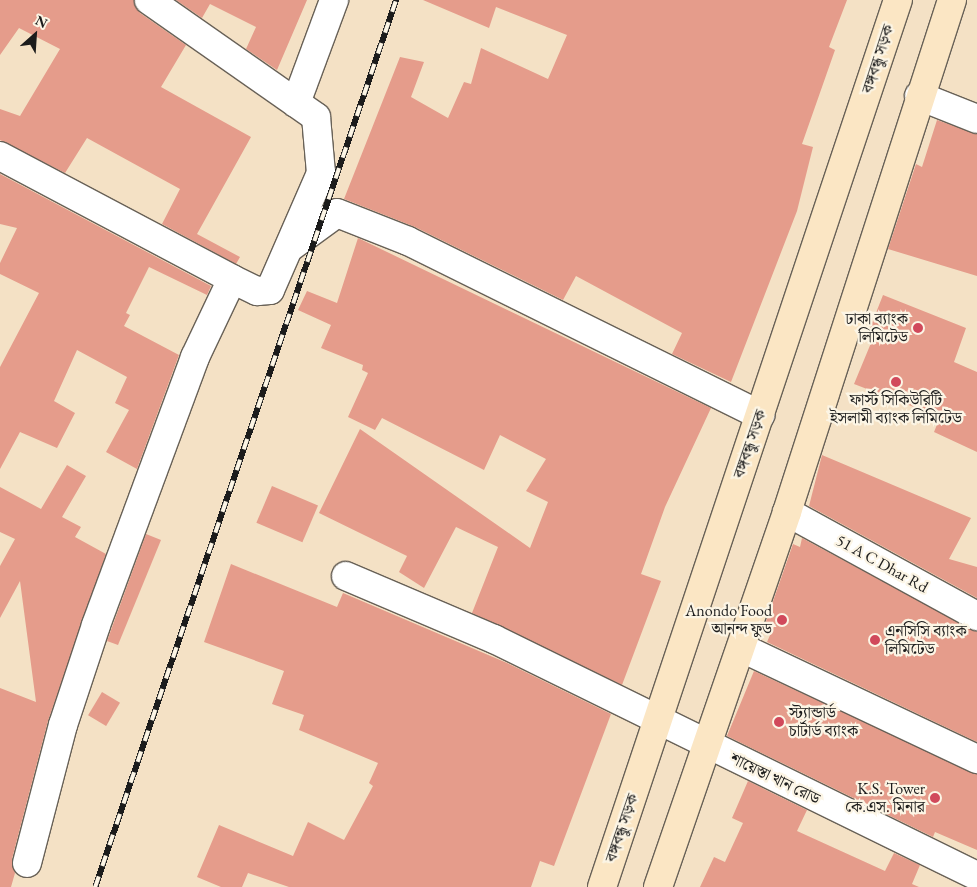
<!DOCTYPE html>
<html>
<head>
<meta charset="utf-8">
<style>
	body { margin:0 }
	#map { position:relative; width:977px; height:887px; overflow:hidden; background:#f4e1c5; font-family:"EB Garamond","Noto Serif Bengali",serif }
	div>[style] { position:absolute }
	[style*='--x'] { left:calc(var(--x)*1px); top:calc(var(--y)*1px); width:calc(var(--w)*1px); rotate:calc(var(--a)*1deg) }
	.building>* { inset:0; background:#e59c8b; transform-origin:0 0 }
	.roads { filter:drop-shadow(1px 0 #686157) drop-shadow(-1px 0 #686157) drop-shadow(0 1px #686157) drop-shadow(0 -1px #686157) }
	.minor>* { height:28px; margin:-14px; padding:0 14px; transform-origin:14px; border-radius:14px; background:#fff }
	.secondary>* { height:28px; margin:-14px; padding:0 14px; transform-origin:14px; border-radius:14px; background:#fbe6c4 }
	.rail>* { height:5.5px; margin-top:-2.75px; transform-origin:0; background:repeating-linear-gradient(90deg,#fcf5e5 0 11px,#1c1c1c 0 22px); box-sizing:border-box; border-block:1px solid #1c1c1c }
	.dots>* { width:14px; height:14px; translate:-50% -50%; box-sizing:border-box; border:2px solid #fcf5e5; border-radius:50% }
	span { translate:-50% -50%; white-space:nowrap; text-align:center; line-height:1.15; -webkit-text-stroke:4.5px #fcf5e5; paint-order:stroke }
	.street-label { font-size:16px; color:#1c1c1c }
	.poi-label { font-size:16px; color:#1c1c1c }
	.right { translate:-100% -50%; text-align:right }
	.left { translate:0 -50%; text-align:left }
	.north { position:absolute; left:10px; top:10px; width:50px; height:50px; -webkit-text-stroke:4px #fcf5e5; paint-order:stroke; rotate:26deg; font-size:14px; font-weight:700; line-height:20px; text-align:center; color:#1c1c1c }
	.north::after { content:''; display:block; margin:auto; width:18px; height:22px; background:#1c1c1c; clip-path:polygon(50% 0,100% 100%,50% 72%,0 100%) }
</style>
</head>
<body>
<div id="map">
	<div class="building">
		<i style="clip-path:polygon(0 0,134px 0,140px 13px,186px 45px,161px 87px,251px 137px,197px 234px,240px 257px,236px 264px,162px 224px,180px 189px,87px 138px,65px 173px,0 140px,0 109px,20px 116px,60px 49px,19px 28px,0 55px)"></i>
		<i style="clip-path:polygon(176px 0,307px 0,277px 70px,246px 49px,256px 27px,210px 4px,202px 18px)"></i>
		<i style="clip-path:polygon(423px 0,847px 0,829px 47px,835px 50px,802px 144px,813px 147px,797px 211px,731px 382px,672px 354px,682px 333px,576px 276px,563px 300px,415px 227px,344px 199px,400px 57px,424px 62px,411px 97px,448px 118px,464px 82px,471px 84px,481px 48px,548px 79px,567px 35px,496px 7px,489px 28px)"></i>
		<i style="clip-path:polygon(937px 120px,977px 134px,977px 276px,888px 249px,916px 164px,922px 167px)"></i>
		<i style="clip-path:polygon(0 174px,211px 286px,207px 295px,149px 267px,126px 313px,130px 315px,124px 326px,179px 355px,137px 469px,106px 452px,129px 410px,115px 403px,127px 377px,77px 350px,54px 401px,75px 413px,57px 448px,20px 432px,0 469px,0 367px,39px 293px,0 274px,0 263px,17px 228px,0 224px)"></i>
		<i style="clip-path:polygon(358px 238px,711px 408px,665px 507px,641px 574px,661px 581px,622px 685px,472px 613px,498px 547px,456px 527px,424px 588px,399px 572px,407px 556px,319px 513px,360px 429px,530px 548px,548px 502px,526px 491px,546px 459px,500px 435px,484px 470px,382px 418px,375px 430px,348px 417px,368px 373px,362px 370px,363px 365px,321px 348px,331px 325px,298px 310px,307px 291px,337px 303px)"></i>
		<i style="clip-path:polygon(883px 295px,966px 328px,954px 362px,977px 372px,977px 452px,934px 432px,940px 417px,854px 384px,876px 331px,870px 328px)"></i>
		<i style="clip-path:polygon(822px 455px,971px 518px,949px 559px,977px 567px,977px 598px,809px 506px)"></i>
		<i style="clip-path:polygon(67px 465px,86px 476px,62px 517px,81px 527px,75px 537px,106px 554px,48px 721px,12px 859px,15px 873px,11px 887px,0 887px,0 688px,36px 702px,20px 581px,0 618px,0 566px,15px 539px,0 532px,0 487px,41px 509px)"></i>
		<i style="left:272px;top:486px;width:50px;height:40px;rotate:23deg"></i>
		<i style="clip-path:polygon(146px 534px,161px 540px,118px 645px,107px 641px)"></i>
		<i style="clip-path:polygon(802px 538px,977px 632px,977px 742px,767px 642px,771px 633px,763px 630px,793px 544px,800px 547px)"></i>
		<i style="clip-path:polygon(231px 564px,337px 607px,343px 593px,507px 663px,611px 714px,554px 866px,540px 861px,531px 887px,289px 887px,248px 873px,242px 887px,221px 887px,197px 877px,219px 825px,293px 856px,308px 822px,344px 840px,373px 786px,369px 783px,378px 763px,299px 730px,304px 715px,272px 704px,284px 671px,204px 642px)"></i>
		<i style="clip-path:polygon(754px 671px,977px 774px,977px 850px,935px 832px,933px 837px,727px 736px)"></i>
		<i style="left:102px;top:692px;width:21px;height:27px;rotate:31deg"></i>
		<i style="clip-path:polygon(748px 781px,807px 810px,797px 831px,885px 871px,894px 853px,920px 865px,912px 884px,919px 887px,700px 887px,714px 857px,725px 862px,743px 823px,732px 818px)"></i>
	</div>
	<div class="roads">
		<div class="minor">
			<i style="--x:919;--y:96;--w:62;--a:21.6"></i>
			<i style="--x:296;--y:103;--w:110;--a:-69.7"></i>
			<i style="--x:0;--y:156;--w:263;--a:27.9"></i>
			<i style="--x:232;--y:279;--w:28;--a:26"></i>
			<i style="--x:257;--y:291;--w:13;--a:-4"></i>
			<i style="--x:270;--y:290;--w:128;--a:-66.4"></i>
			<i style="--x:321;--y:173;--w:56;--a:-95.1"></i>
			<i style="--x:316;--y:117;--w:204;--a:-145"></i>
			<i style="--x:289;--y:248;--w:59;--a:-36.1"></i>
			<i style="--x:337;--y:213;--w:76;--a:21.5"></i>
			<i style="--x:408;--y:241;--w:393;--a:26.3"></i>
			<i style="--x:787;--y:512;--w:217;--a:28.7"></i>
			<i style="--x:346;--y:576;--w:161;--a:23.1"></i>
			<i style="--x:494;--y:639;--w:538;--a:26.14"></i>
			<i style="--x:742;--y:648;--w:260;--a:25.3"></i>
			<i style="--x:27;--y:863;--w:143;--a:-75.4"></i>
			<i style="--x:63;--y:725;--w:105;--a:-71.7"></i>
			<i style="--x:96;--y:625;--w:286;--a:-69.7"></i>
			<i style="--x:195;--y:357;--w:86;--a:-64.6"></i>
		</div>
		<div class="secondary">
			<i style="--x:602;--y:887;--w:935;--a:-71.55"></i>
			<i style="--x:658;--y:887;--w:397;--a:-71"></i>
			<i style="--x:787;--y:512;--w:538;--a:-72.14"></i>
		</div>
	</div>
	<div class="rail">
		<i style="--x:95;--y:887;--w:937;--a:-71.26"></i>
	</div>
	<div class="dots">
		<i style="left:918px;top:328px;background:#d1495b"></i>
		<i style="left:896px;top:382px;background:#d1495b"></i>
		<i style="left:782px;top:620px;background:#d1495b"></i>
		<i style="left:875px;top:640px;background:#d1495b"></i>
		<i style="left:779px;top:722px;background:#d1495b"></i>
		<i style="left:935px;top:798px;background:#d1495b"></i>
	</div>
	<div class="street-label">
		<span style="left:878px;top:59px;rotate:-72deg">বঙ্গবন্ধু সড়ক</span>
		<span style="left:750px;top:444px;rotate:-71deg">বঙ্গবন্ধু সড়ক</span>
		<span style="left:882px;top:564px;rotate:29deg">51 A C Dhar Rd</span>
		<span style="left:775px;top:779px;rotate:26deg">শায়েস্তা খান রোড</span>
		<span style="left:622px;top:828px;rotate:-71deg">বঙ্গবন্ধু সড়ক</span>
	</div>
	<div class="poi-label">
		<span class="right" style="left:908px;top:328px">ঢাকা ব্যাংক<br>লিমিটেড</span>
		<span style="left:896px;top:409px">ফার্স্ট সিকিউরিটি<br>ইসলামী ব্যাংক লিমিটেড</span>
		<span class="right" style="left:772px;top:620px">Anondo Food<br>আনন্দ ফুড</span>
		<span class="left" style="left:885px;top:640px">এনসিসি ব্যাংক<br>লিমিটেড</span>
		<span class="left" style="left:789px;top:722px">স্ট্যান্ডার্ড<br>চার্টার্ড ব্যাংক</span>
		<span class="right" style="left:925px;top:798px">K.S. Tower<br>কে.এস. মিনার</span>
	</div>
	<div class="north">N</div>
</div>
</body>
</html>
